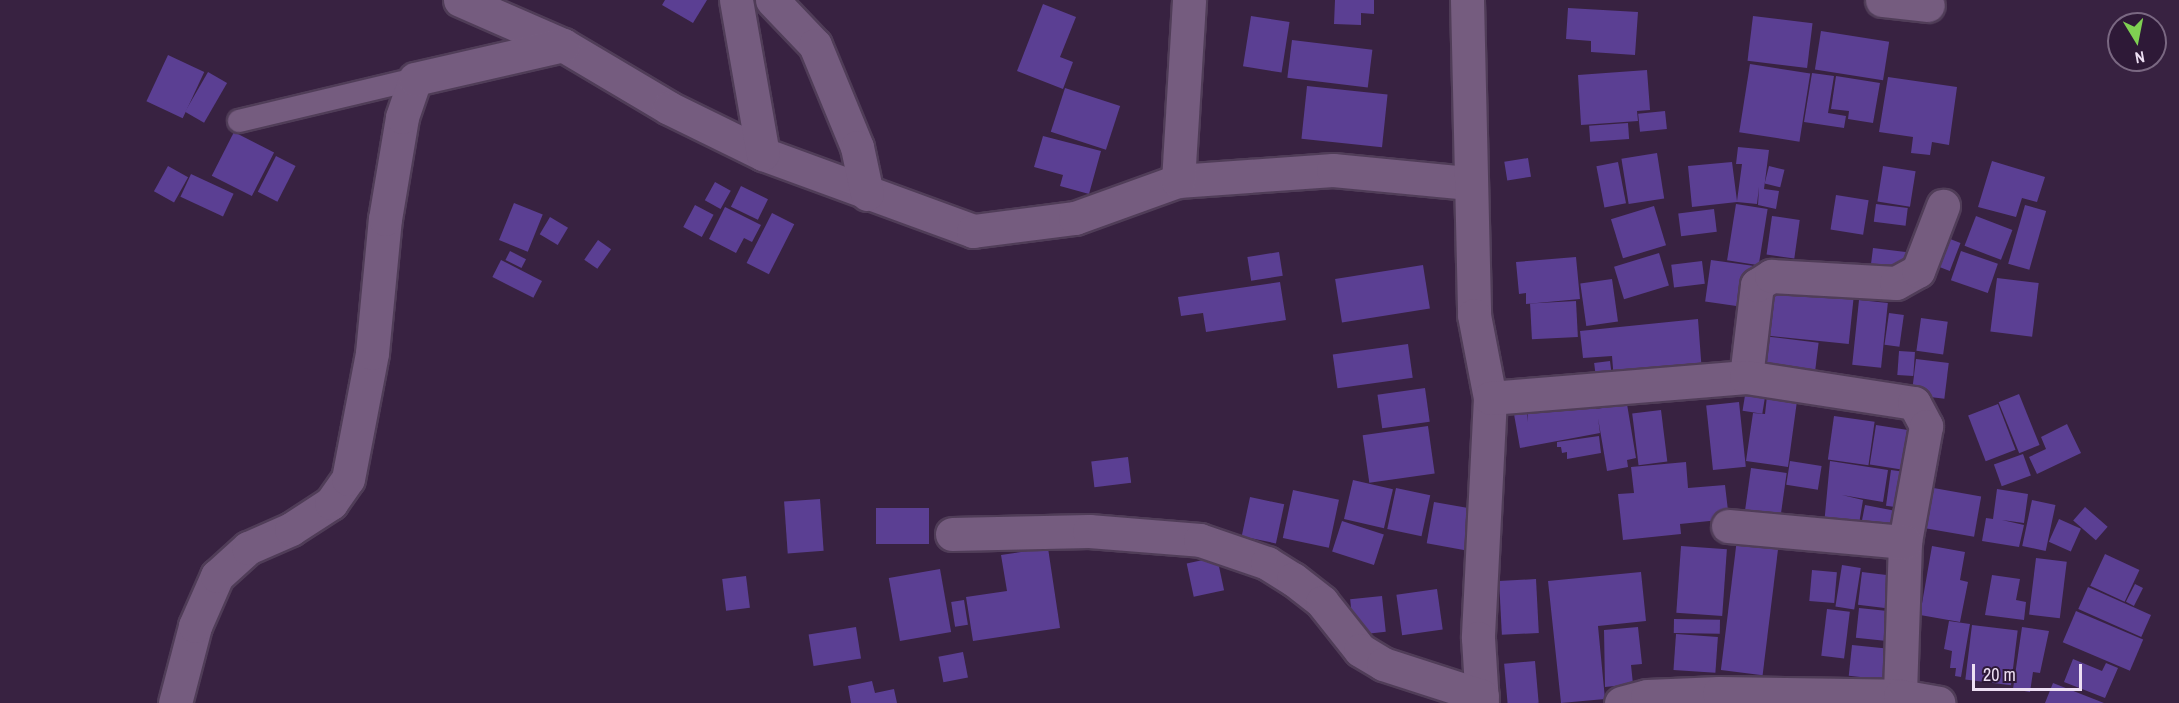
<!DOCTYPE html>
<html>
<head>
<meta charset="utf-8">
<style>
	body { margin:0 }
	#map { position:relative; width:2179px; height:703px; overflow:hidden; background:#382241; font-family:"Archivo Narrow",sans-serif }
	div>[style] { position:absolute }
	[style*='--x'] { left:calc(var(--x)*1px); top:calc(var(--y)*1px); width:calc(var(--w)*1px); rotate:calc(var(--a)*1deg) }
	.building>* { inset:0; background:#5b3f93; transform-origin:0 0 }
	.roads { filter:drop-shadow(2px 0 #503d58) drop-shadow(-2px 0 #503d58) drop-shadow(0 2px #503d58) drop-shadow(0 -2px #503d58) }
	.service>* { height:22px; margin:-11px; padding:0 11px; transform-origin:11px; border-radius:11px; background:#755c7f }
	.minor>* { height:33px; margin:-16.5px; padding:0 16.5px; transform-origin:16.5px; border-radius:16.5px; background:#755c7f }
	span { translate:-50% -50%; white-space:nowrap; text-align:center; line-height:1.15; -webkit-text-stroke:4.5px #2e1937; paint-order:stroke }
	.north { position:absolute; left:2107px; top:12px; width:60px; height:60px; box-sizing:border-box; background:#2e1937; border:2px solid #7a6882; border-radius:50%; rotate:170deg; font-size:16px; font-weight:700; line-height:24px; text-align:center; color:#eddff3 }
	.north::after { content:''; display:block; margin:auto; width:21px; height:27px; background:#7fd052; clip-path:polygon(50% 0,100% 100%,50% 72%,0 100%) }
	.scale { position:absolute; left:1972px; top:664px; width:110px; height:27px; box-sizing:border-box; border:3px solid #eddff3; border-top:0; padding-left:8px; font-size:18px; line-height:21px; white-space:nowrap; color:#eddff3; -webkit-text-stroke:4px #2e1937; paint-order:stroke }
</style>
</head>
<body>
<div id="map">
	<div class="building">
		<i style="clip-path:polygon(665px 0,707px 0,693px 23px,662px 5px)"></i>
		<i style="clip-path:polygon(1335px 0,1374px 0,1374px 14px,1361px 13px,1361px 25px,1334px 24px)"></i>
		<i style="clip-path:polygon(1043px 4px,1076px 17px,1060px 57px,1073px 62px,1063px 89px,1017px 71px)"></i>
		<i style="clip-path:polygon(1568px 8px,1638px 12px,1635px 55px,1591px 52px,1591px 41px,1566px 39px)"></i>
		<i style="left:1251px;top:16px;width:39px;height:51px;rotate:9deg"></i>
		<i style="left:1753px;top:16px;width:60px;height:45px;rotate:7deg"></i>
		<i style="left:1821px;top:31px;width:69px;height:39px;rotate:9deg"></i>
		<i style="left:1292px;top:40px;width:81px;height:38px;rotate:7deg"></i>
		<i style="left:168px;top:55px;width:40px;height:51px;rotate:25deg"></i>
		<i style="left:1750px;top:64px;width:61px;height:69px;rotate:9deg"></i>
		<i style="clip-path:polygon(1647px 70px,1650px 110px,1637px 111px,1638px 121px,1581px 125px,1578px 75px)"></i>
		<i style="left:208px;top:72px;width:22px;height:46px;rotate:30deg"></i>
		<i style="clip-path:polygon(1812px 73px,1834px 76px,1828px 113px,1846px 116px,1844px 128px,1804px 122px)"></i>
		<i style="clip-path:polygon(1836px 76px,1880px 83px,1873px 123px,1848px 119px,1849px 111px,1831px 109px)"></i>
		<i style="clip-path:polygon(1888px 77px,1957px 87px,1949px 145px,1932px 142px,1930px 155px,1911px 153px,1913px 137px,1879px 132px)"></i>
		<i style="left:1307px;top:86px;width:81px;height:53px;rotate:6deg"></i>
		<i style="left:1065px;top:88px;width:58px;height:46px;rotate:18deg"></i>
		<i style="left:1665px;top:111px;width:18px;height:27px;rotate:84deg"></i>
		<i style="left:1628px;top:123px;width:16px;height:39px;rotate:86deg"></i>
		<i style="left:234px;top:132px;width:45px;height:49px;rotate:27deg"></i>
		<i style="clip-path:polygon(1043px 136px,1101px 151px,1089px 194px,1060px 186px,1063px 175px,1034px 167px)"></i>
		<i style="clip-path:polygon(1738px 147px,1769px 150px,1764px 189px,1779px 191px,1776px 209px,1758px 205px,1759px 187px,1757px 204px,1737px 202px,1692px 207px,1688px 166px,1732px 162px,1737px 201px,1742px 164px,1736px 164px)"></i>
		<i style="left:1657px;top:153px;width:46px;height:36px;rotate:81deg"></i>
		<i style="left:276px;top:156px;width:22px;height:40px;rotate:27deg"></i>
		<i style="left:1528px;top:158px;width:19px;height:24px;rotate:81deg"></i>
		<i style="clip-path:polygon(1992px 161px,2045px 177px,2037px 202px,2022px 198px,2016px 217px,1978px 207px)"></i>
		<i style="left:1618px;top:162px;width:42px;height:22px;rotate:79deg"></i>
		<i style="left:168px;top:166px;width:23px;height:29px;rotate:29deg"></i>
		<i style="left:1769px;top:166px;width:16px;height:18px;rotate:14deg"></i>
		<i style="left:1883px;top:166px;width:33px;height:36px;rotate:9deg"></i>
		<i style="left:191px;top:174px;width:47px;height:25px;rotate:25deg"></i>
		<i style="left:715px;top:182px;width:18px;height:21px;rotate:29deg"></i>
		<i style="left:741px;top:186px;width:30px;height:23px;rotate:26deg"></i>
		<i style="left:1836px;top:195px;width:33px;height:35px;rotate:9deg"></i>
		<i style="left:514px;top:203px;width:31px;height:40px;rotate:22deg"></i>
		<i style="left:1736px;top:204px;width:32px;height:57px;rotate:9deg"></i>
		<i style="left:1876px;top:204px;width:32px;height:18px;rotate:7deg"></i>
		<i style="left:695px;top:205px;width:21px;height:25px;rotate:28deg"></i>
		<i style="left:2025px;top:205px;width:22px;height:61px;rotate:16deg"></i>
		<i style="left:1654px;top:206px;width:41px;height:45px;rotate:73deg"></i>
		<i style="clip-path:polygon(725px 207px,761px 225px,752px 242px,744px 238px,736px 253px,709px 239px)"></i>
		<i style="left:1714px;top:209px;width:23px;height:36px;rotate:83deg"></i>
		<i style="left:772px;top:213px;width:25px;height:56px;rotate:27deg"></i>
		<i style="left:1772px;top:216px;width:28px;height:39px;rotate:8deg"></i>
		<i style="left:1976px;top:216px;width:39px;height:32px;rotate:21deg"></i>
		<i style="left:550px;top:217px;width:21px;height:20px;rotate:31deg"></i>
		<i style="left:1940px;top:235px;width:22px;height:30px;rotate:21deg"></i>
		<i style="left:598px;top:240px;width:16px;height:24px;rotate:35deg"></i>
		<i style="left:1873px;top:248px;width:39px;height:17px;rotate:7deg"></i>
		<i style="left:510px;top:251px;width:18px;height:10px;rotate:27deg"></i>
		<i style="left:1961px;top:251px;width:39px;height:31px;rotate:19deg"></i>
		<i style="left:1279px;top:252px;width:24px;height:32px;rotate:81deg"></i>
		<i style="left:1659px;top:253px;width:34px;height:47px;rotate:73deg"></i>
		<i style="clip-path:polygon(1576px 257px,1580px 299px,1526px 304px,1526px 293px,1519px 294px,1516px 262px)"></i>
		<i style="left:501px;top:260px;width:46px;height:19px;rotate:27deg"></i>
		<i style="left:1711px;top:260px;width:42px;height:42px;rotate:8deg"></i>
		<i style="left:1702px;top:261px;width:23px;height:31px;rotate:83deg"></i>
		<i style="left:1423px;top:265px;width:44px;height:89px;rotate:81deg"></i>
		<i style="left:1997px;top:278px;width:42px;height:54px;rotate:7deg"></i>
		<i style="left:1612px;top:279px;width:43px;height:32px;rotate:82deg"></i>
		<i style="clip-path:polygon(1280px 282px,1286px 320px,1206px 332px,1203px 313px,1181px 316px,1178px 297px)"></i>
		<i style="left:1774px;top:290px;width:80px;height:46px;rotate:6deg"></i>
		<i style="left:1859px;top:300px;width:29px;height:65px;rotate:6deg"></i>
		<i style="left:1576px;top:301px;width:36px;height:46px;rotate:87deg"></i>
		<i style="left:1889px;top:313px;width:15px;height:32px;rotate:8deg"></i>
		<i style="left:1921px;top:318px;width:27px;height:33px;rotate:8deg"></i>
		<i style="clip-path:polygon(1698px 319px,1702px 373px,1614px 381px,1612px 356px,1583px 358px,1580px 331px)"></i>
		<i style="left:1763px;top:336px;width:56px;height:37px;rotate:7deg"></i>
		<i style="left:1408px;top:344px;width:34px;height:76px;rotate:82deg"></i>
		<i style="left:1899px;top:351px;width:16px;height:24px;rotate:4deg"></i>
		<i style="left:1916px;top:359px;width:33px;height:36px;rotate:7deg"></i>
		<i style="left:1610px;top:361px;width:17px;height:16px;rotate:83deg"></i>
		<i style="left:1425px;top:388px;width:34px;height:48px;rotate:82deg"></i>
		<i style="left:1746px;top:389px;width:20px;height:22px;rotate:9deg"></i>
		<i style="left:2019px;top:394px;width:55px;height:22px;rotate:68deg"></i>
		<i style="clip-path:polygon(1594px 396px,1596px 409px,1627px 404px,1636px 458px,1627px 460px,1628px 467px,1607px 471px,1598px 418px,1600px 433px,1520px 448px,1512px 403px,1525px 401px,1528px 422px,1527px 406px)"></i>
		<i style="clip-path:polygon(1767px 396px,1797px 401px,1788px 467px,1746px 461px,1753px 413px,1765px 414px)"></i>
		<i style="left:1739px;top:402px;width:65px;height:33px;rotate:84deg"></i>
		<i style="left:1998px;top:404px;width:49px;height:32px;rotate:69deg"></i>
		<i style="left:1661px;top:410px;width:52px;height:29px;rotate:83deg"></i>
		<i style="left:1834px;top:416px;width:41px;height:44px;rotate:8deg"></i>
		<i style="clip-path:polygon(2067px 424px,2081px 453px,2037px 474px,2029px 457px,2046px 449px,2041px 437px)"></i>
		<i style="left:1876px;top:425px;width:37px;height:40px;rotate:9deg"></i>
		<i style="left:1428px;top:426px;width:48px;height:66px;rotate:82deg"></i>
		<i style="clip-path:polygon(1599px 436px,1601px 453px,1567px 459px,1567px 452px,1562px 453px,1561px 447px,1557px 447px,1557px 442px)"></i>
		<i style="left:2023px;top:454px;width:23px;height:31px;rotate:70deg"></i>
		<i style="left:1128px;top:457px;width:26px;height:37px;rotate:83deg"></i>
		<i style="left:1790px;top:461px;width:32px;height:24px;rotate:9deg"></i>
		<i style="clip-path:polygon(1830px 461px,1888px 470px,1883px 502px,1842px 495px,1863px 500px,1858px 530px,1824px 525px)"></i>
		<i style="clip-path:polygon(1686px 462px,1688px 488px,1725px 485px,1729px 519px,1680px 524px,1681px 534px,1623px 540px,1618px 494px,1634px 493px,1631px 467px)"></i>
		<i style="left:1751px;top:468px;width:36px;height:51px;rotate:8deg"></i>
		<i style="left:1891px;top:470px;width:15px;height:36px;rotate:8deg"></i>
		<i style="left:1353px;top:480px;width:41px;height:40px;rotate:13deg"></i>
		<i style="left:1928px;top:487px;width:54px;height:41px;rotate:10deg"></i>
		<i style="left:1396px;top:488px;width:35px;height:42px;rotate:12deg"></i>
		<i style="clip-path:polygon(1997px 489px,2028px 494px,2024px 523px,2002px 520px,2024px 525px,2019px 547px,1982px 541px,1986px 518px,1993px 519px)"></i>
		<i style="left:1293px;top:490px;width:47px;height:49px;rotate:12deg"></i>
		<i style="left:1250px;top:497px;width:35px;height:40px;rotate:12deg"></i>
		<i style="left:820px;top:499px;width:52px;height:36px;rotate:86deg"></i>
		<i style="left:2032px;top:500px;width:24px;height:47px;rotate:12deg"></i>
		<i style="left:1434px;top:502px;width:39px;height:42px;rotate:10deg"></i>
		<i style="left:1865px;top:505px;width:33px;height:21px;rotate:11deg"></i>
		<i style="left:2085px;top:507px;width:30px;height:18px;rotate:41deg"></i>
		<i style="left:876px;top:508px;width:53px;height:36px"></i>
		<i style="left:2059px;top:519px;width:24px;height:25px;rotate:24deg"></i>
		<i style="left:1342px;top:521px;width:44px;height:32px;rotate:18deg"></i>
		<i style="left:1737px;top:539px;width:42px;height:132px;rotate:7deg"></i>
		<i style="left:1681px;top:546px;width:46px;height:67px;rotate:4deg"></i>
		<i style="clip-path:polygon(1932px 546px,1965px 552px,1960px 580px,1968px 582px,1960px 622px,1920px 615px)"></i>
		<i style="clip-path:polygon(1048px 548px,1060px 628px,973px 641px,966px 597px,1007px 591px,1001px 555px)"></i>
		<i style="left:2105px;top:554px;width:38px;height:35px;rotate:25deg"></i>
		<i style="left:1217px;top:557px;width:34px;height:31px;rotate:78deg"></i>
		<i style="left:2036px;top:558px;width:31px;height:57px;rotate:7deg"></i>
		<i style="left:1842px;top:565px;width:19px;height:42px;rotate:9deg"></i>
		<i style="left:940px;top:569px;width:64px;height:52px;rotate:80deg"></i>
		<i style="left:1812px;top:570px;width:25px;height:31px;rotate:5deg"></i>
		<i style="clip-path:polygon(1641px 572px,1646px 621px,1598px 626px,1605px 699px,1561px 703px,1548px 581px)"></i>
		<i style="left:1862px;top:572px;width:35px;height:33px;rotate:7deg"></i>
		<i style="clip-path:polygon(1992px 575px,2020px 579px,2016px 600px,2026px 602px,2024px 620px,1985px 615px)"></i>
		<i style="left:746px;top:576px;width:32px;height:24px;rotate:83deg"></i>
		<i style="left:1536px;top:579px;width:54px;height:37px;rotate:87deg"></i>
		<i style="left:2135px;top:584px;width:9px;height:20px;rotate:27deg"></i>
		<i style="left:2088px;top:587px;width:69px;height:24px;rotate:24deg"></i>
		<i style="left:1437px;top:589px;width:41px;height:41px;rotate:82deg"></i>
		<i style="left:1382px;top:596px;width:36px;height:32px;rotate:84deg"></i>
		<i style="left:964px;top:600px;width:25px;height:13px;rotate:81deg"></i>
		<i style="left:1859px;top:608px;width:36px;height:30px;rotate:6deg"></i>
		<i style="left:1827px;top:609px;width:23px;height:47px;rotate:7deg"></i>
		<i style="left:2076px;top:611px;width:73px;height:34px;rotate:23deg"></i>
		<i style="left:1674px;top:619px;width:46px;height:14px;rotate:1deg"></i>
		<i style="clip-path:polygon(1949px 621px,1970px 624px,1961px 677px,1955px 676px,1956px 668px,1950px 668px,1952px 651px,1944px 649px)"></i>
		<i style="left:1972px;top:625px;width:46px;height:55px;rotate:7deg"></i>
		<i style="left:856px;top:627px;width:32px;height:48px;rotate:81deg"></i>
		<i style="clip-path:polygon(1638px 627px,1642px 664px,1631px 665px,1633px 684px,1605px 687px,1604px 630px)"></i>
		<i style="clip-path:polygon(2022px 627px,2049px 631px,2040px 673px,2033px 672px,2030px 692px,2013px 689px)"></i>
		<i style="left:1676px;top:634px;width:42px;height:36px;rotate:4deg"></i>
		<i style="left:1852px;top:645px;width:37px;height:31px;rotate:6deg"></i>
		<i style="left:963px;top:652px;width:26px;height:25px;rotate:79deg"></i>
		<i style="clip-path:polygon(2073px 659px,2102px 671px,2106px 663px,2118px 668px,2105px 698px,2064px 682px)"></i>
		<i style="left:1535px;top:661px;width:42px;height:31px;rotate:85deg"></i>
		<i style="clip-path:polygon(872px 681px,875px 693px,894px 689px,897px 703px,851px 703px,848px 686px)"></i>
		<i style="clip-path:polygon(2053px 683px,2104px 703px,2045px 703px)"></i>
	</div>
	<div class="roads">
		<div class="service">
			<i style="--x:239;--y:121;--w:181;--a:-13.4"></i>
		</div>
		<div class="minor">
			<i style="--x:460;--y:0;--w:112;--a:23.6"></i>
			<i style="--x:563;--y:45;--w:123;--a:30.7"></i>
			<i style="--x:669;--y:108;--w:105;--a:26.1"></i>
			<i style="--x:763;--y:154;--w:224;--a:20.1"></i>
			<i style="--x:973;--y:231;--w:103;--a:-7.3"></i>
			<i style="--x:1075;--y:218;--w:109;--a:-19.8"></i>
			<i style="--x:1178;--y:181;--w:155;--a:-4.1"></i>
			<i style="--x:1333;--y:170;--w:137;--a:5.5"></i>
			<i style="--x:736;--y:0;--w:156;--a:80.1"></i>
			<i style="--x:772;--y:0;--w:62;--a:46.3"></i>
			<i style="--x:815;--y:45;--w:110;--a:67.6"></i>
			<i style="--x:857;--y:147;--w:48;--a:78"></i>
			<i style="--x:1467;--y:0;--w:315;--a:88.7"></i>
			<i style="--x:1474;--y:315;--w:85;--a:79.1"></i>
			<i style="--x:1490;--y:398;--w:240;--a:92.9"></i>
			<i style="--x:1478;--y:638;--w:65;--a:86.5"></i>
			<i style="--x:1882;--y:0;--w:46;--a:6.2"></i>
			<i style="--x:1178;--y:181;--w:181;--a:-86.5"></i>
			<i style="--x:1746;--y:377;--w:93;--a:-83.2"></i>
			<i style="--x:1757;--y:285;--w:17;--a:-33"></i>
			<i style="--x:1771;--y:276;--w:125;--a:3.2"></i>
			<i style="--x:1896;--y:283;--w:25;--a:-29"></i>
			<i style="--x:1918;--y:271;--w:70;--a:-69"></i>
			<i style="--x:1490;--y:398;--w:257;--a:-4.7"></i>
			<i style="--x:1746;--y:377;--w:170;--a:8.8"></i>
			<i style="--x:1914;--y:403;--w:26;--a:62"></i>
			<i style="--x:1926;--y:426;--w:118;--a:100.3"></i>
			<i style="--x:1905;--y:542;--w:154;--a:91.9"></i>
			<i style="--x:1728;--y:526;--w:178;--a:5.2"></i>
			<i style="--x:952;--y:534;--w:137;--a:-1.3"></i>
			<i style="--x:1089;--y:531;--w:111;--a:4.6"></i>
			<i style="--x:1200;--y:540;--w:71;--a:18.9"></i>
			<i style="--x:1267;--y:563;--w:31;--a:32"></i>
			<i style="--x:1293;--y:579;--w:37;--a:38"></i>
			<i style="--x:1322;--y:602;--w:61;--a:51.6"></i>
			<i style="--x:1360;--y:650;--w:27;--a:31"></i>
			<i style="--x:1383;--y:664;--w:104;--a:17.9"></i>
			<i style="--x:175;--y:703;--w:80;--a:-75.4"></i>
			<i style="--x:195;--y:626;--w:55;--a:-66.3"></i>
			<i style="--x:217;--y:576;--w:42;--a:-42.1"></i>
			<i style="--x:248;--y:548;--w:47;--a:-23.8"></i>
			<i style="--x:291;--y:529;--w:48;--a:-33"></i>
			<i style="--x:331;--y:503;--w:29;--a:-55"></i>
			<i style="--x:348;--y:479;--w:128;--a:-79.2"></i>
			<i style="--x:372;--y:353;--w:135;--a:-84.5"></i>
			<i style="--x:385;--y:219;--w:103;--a:-80.5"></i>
			<i style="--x:402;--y:117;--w:40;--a:-71.1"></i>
			<i style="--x:415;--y:79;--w:152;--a:-12.9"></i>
			<i style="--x:1621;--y:703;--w:27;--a:-15"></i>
			<i style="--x:1647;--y:696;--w:72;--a:-2.4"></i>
			<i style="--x:1719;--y:693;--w:181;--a:0.9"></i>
			<i style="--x:1900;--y:696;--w:39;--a:10"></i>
		</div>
	</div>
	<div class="north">N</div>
	<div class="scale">20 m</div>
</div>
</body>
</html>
